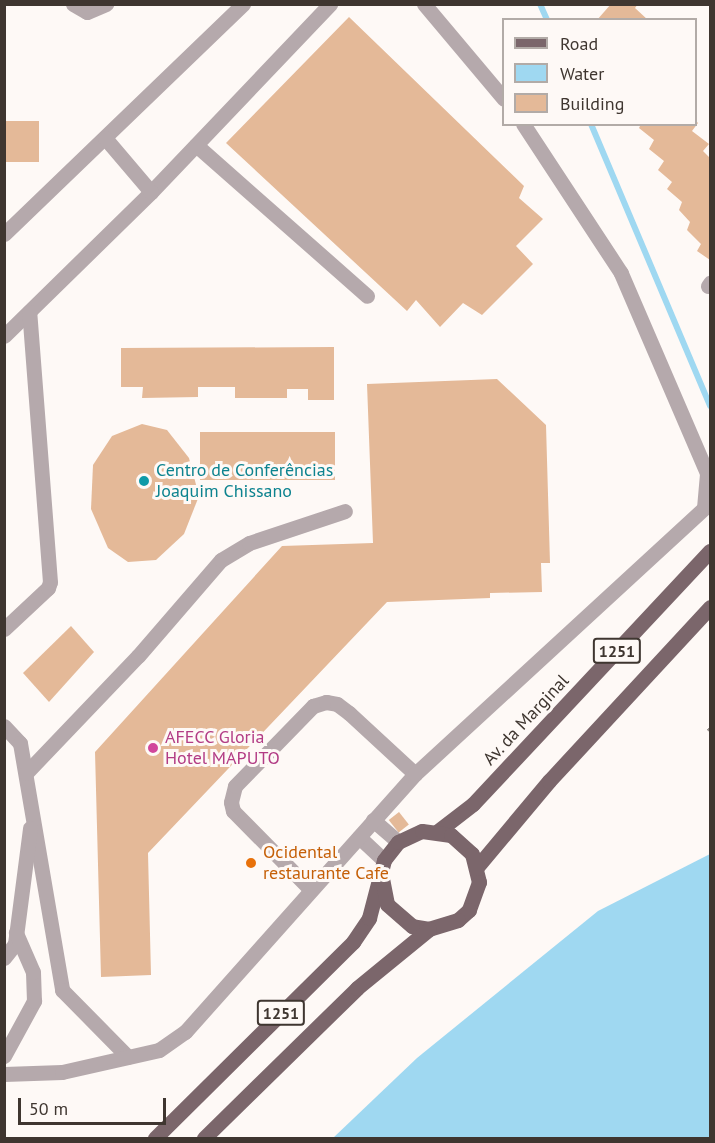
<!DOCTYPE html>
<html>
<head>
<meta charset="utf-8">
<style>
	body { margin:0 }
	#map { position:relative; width:715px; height:1143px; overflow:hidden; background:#fef9f6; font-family:"PT Sans",sans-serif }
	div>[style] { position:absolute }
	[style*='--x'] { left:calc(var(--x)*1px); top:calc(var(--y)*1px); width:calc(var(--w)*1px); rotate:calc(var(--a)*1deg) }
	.water>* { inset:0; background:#9fd8f1 }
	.stream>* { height:6px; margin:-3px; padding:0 3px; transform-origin:3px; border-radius:3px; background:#9fd8f1 }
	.building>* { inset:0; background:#e4b998; transform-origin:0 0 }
	.path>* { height:4px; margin-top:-2px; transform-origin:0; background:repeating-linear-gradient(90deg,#99928d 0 4.5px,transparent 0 7.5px) }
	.minor>* { height:15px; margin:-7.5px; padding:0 7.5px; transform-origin:7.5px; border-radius:7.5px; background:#b5a9ac }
	.major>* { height:15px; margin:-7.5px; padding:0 7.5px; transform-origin:7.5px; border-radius:7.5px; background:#7b666b }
	.dots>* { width:16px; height:16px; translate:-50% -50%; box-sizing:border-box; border:3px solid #fef9f6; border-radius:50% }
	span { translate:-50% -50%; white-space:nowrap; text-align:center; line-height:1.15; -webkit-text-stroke:6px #fef9f6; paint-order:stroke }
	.shield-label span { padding:2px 4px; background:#fef9f6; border:2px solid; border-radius:4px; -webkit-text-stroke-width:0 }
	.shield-label { font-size:16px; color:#3f3630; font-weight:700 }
	.culture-label { font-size:18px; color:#0d838f }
	.left { translate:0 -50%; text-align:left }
	.street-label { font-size:18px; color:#3f3630 }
	.hotel-label { font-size:18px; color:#b23c85 }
	.food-label { font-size:18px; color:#c56008 }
	.frame { position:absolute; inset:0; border:6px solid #3f3630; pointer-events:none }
	.legend { position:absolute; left:502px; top:18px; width:195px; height:108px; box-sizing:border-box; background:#fef9f6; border:2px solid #b2aba7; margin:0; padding:8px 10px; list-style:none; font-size:18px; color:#3f3630 }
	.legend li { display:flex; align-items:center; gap:12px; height:30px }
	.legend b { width:30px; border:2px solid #b2aba7 }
	.scale { position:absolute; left:18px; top:1098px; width:148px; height:27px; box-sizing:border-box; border:3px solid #3f3630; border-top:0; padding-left:8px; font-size:18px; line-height:21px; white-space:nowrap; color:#3f3630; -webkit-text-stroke:4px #fef9f6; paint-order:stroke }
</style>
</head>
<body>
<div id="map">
	<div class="water">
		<i style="clip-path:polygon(710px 854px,710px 1138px,333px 1138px,417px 1058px,598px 911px)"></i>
	</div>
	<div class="stream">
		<i style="--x:540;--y:4;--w:17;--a:66"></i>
		<i style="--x:591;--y:124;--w:306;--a:67.1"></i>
	</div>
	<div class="building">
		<i style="clip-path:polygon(611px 4px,638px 4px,635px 8px,648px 20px,597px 20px)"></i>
		<i style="clip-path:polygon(349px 17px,524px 186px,519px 198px,543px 219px,516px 246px,533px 264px,482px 315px,463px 303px,440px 327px,416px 300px,407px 311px,226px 143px)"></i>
		<i style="left:4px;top:121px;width:35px;height:41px"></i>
		<i style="clip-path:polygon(696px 121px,698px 123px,692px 131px,709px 144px,703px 151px,710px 158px,710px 260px,697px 251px,701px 244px,687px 230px,690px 222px,679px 210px,682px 202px,667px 189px,672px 182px,658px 170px,664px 161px,649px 149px,654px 140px,639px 128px,641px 124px,696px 124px)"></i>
		<i style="clip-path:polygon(334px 347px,334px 400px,308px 400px,308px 389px,287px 389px,287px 398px,235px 398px,235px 387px,198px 387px,198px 397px,142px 398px,143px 387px,121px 387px,121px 348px)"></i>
		<i style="clip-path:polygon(497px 379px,546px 425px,550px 563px,541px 563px,542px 592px,490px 593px,490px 598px,387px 602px,148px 853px,151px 975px,101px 977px,95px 752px,282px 546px,373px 543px,367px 384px)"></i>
		<i style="clip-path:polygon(142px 424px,167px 430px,189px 458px,199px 496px,184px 534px,156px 560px,128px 562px,108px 548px,91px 509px,93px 465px,112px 436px)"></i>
		<i style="left:200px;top:432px;width:135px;height:48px"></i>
		<i style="clip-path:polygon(71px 626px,94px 652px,49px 702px,23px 673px)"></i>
		<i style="left:399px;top:812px;width:16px;height:13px;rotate:52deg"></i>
	</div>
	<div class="path">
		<i style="--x:708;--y:728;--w:3;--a:45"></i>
	</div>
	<div class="minor">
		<i style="--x:73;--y:4;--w:16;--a:30"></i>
		<i style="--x:87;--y:12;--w:21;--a:-23"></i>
		<i style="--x:424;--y:4;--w:124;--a:49.9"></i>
		<i style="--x:196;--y:145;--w:228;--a:41.4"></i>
		<i style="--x:151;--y:192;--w:260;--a:-46.4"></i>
		<i style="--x:4;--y:234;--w:332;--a:-43.9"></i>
		<i style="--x:708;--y:286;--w:4;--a:-56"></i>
		<i style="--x:4;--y:336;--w:206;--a:-44.4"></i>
		<i style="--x:151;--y:192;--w:71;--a:-130.4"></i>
		<i style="--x:4;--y:629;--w:60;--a:-43"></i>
		<i style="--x:48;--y:588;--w:6;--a:-72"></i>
		<i style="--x:50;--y:582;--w:271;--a:-94.4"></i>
		<i style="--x:4;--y:726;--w:23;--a:47"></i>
		<i style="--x:20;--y:743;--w:251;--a:80.3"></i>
		<i style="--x:62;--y:990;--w:94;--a:45.4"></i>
		<i style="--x:26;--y:773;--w:162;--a:-46.3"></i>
		<i style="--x:138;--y:656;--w:127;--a:-49.2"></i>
		<i style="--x:221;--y:560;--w:33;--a:-31"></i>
		<i style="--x:249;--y:543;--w:101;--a:-18.4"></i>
		<i style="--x:373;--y:820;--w:33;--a:41"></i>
		<i style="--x:359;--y:837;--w:34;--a:43"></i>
		<i style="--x:311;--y:890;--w:111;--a:-134.6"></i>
		<i style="--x:233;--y:811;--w:9;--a:-103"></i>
		<i style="--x:231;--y:802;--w:16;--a:-76"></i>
		<i style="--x:235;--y:786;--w:112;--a:-45.7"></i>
		<i style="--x:313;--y:706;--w:14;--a:-17"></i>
		<i style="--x:326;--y:702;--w:11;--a:10"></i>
		<i style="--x:337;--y:704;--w:15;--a:37"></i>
		<i style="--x:349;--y:713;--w:90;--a:42.7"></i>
		<i style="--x:4;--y:958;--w:18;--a:-52"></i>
		<i style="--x:15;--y:944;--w:117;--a:-82.6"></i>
		<i style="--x:4;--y:1056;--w:63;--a:-61.4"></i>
		<i style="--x:34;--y:1001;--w:29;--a:-92"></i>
		<i style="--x:33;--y:972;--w:43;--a:-113.6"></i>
		<i style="--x:4;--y:1074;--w:58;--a:-2"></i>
		<i style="--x:62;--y:1072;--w:99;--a:-12.8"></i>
		<i style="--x:159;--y:1050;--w:32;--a:-35"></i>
		<i style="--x:185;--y:1032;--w:346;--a:-48.3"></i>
		<i style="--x:415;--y:774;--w:393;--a:-42.6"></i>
		<i style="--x:704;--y:508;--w:35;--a:-85"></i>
		<i style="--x:707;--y:473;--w:218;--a:-113.3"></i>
		<i style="--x:621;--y:273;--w:178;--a:-123.3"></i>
	</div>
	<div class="major">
		<i style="--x:438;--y:831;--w:44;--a:-37.6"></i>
		<i style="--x:473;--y:804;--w:347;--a:-46.9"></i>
		<i style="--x:477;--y:867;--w:112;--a:-50.1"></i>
		<i style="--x:549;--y:781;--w:237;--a:-47.2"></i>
		<i style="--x:155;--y:1138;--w:279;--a:-44.7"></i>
		<i style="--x:353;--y:942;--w:29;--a:-56"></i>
		<i style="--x:369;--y:918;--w:48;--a:-75.4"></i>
		<i style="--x:381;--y:872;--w:12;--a:-76"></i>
		<i style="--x:384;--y:860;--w:23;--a:-52"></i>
		<i style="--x:398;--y:842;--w:26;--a:-25"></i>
		<i style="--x:422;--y:831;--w:29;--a:8"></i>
		<i style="--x:451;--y:835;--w:28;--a:42"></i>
		<i style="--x:472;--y:854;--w:29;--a:76"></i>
		<i style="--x:479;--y:882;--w:30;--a:110"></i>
		<i style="--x:469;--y:910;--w:15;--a:138"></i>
		<i style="--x:458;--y:920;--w:30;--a:163"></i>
		<i style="--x:429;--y:929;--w:17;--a:-170"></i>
		<i style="--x:412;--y:926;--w:33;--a:-139"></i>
		<i style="--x:387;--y:904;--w:33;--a:-101"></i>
		<i style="--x:204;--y:1138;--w:214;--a:-44.4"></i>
		<i style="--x:357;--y:988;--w:93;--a:-39.3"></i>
	</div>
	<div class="dots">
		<i style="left:144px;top:481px;background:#0f9aa8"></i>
		<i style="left:153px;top:748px;background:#d1479c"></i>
		<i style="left:251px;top:863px;background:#e8710a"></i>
	</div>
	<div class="shield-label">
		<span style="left:617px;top:651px">1251</span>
		<span style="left:281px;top:1013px">1251</span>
	</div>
	<div class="culture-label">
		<span class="left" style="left:156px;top:481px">Centro de Conferências<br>Joaquim Chissano</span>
	</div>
	<div class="street-label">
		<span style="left:526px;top:720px;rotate:-47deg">Av. da Marginal</span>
	</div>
	<div class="hotel-label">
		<span class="left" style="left:165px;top:748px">AFECC Gloria<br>Hotel MAPUTO</span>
	</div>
	<div class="food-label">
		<span class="left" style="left:263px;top:863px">Ocidental<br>restaurante Cafe</span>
	</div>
	<div class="frame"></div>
	<ul class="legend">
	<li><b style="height:8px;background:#7b666b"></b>Road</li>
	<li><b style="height:16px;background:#9fd8f1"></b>Water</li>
	<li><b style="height:16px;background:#e4b998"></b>Building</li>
	</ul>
	<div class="scale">50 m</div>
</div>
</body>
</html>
